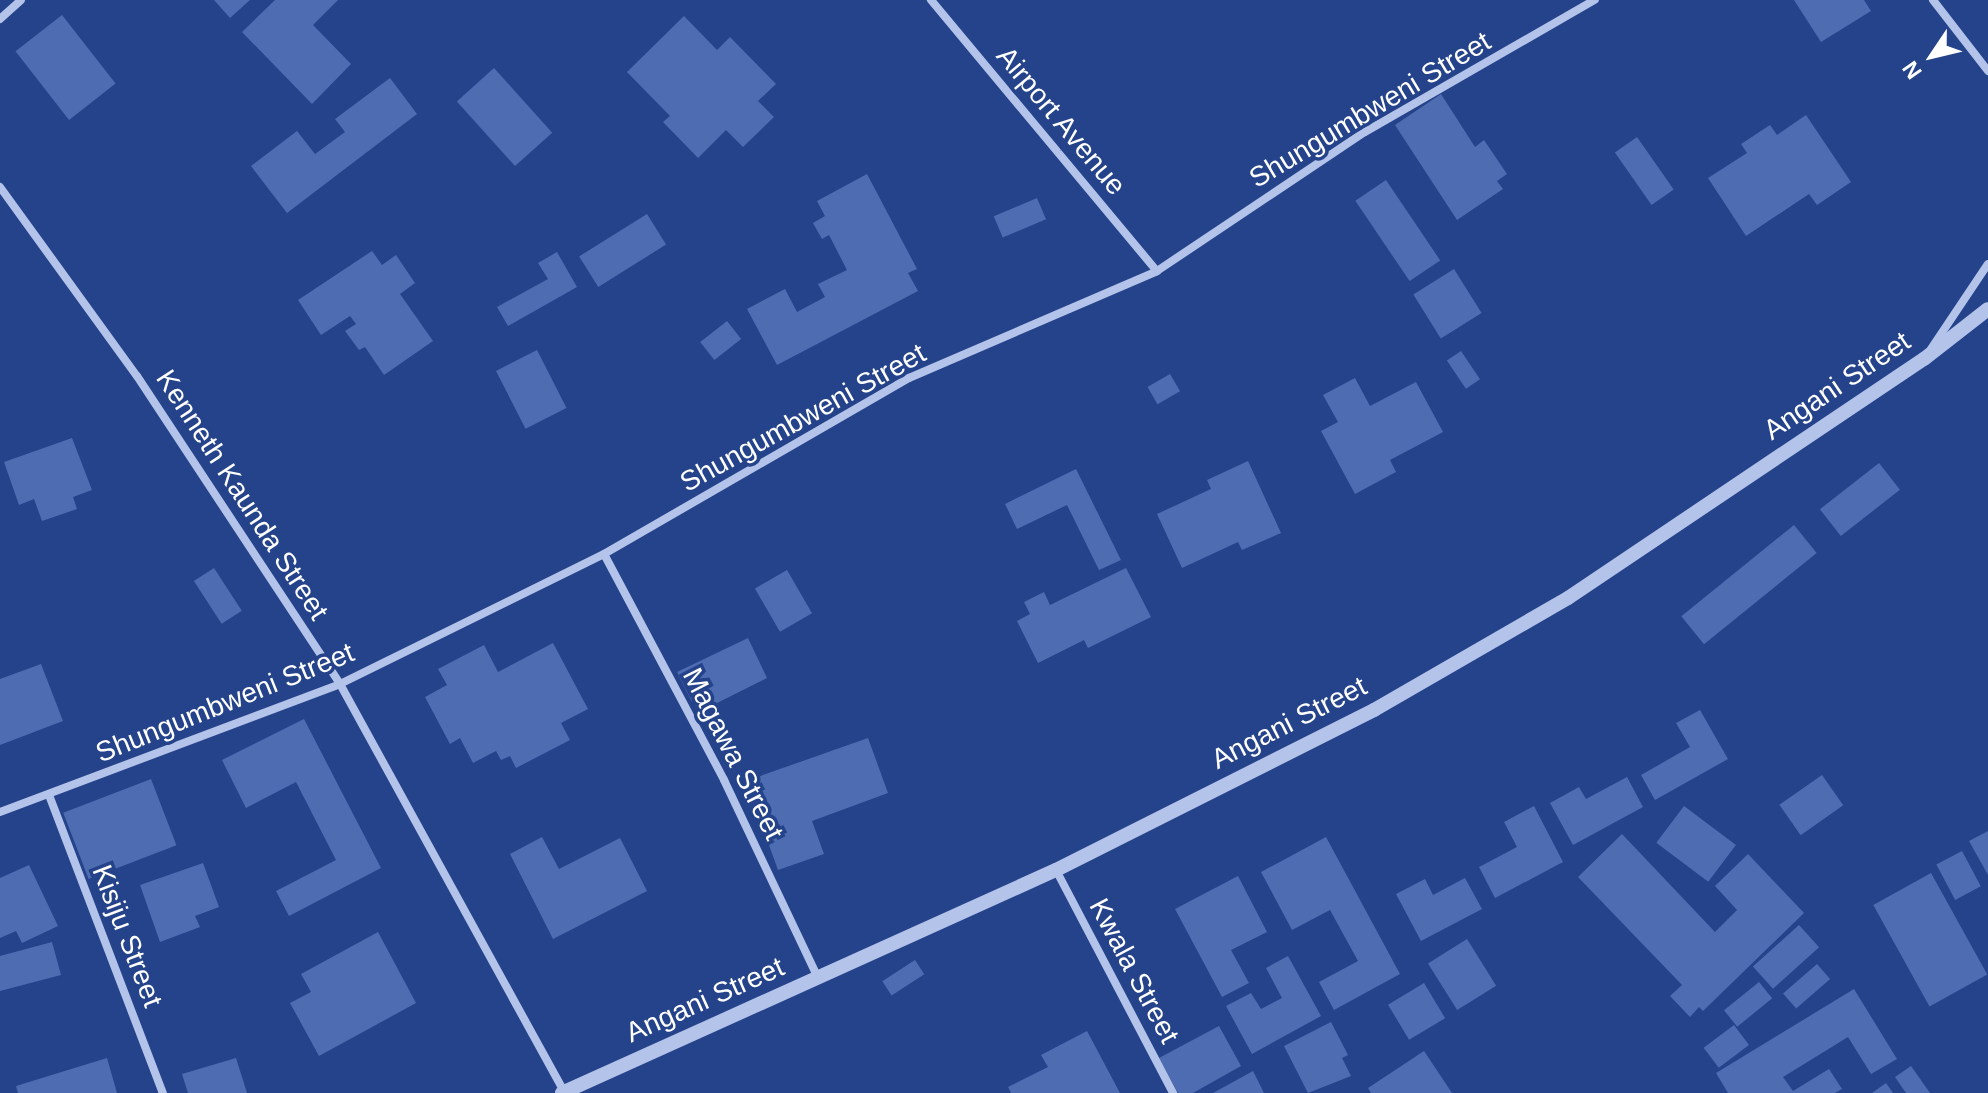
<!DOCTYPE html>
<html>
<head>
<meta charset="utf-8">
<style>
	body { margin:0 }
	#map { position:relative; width:1988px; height:1093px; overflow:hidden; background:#25438a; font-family:Arial,sans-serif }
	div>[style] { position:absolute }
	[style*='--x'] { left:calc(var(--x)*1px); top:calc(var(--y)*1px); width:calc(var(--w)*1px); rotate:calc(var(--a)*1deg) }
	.building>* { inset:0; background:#4e6cb1; transform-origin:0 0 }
	.minor>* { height:8px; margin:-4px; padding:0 4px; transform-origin:4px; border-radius:4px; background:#b3c3ea }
	.tertiary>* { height:14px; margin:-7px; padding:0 7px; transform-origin:7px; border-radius:7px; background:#b3c3ea }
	span { translate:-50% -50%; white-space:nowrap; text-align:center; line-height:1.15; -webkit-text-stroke:7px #25438a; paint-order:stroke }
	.street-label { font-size:28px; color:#fff }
	.north { position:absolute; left:1892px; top:16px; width:80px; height:80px; -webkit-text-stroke:6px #25438a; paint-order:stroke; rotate:235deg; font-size:22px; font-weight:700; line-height:32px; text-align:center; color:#fff }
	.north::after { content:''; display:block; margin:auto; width:28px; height:36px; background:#fff; clip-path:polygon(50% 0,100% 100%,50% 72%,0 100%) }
</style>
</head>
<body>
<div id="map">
	<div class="building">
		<i style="clip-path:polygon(214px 0,250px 0,230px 18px)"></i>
		<i style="clip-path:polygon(275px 0,338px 0,313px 25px,351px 64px,312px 104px,242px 32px)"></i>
		<i style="clip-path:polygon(1794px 0,1864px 0,1871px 11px,1821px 42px)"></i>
		<i style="left:62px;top:15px;width:87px;height:59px;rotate:52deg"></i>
		<i style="clip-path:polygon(684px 16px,717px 50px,730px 37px,776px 84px,758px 101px,774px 117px,743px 147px,726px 130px,698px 158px,663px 122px,670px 116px,627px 72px)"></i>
		<i style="left:494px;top:68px;width:87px;height:50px;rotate:48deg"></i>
		<i style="clip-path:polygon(390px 78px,417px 114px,287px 213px,251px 166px,297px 131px,315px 154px,345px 132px,335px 119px)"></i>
		<i style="clip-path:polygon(1441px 94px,1475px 147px,1484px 140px,1507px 174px,1497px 181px,1503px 189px,1457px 220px,1395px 125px)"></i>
		<i style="clip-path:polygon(1806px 115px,1851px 182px,1817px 205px,1809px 194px,1746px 236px,1708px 178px,1747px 153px,1741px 144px,1770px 125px,1777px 135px)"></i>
		<i style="left:1637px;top:137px;width:64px;height:27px;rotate:55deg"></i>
		<i style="clip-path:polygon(867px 174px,917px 269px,908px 273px,918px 291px,777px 365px,747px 309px,785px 289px,797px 312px,825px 297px,818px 284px,847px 270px,829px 235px,822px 239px,813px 223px,825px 216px,817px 201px)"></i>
		<i style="left:1386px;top:180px;width:97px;height:37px;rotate:56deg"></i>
		<i style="left:1037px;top:198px;width:23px;height:47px;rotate:67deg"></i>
		<i style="left:647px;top:214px;width:36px;height:80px;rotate:58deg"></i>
		<i style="clip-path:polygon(372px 251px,382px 265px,396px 255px,415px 283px,400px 294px,433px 341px,384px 375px,365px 347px,359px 350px,345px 331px,356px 324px,350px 316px,321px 335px,298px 300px)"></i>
		<i style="clip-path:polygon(557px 252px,577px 287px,508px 326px,497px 307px,548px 279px,538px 263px)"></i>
		<i style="left:1454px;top:269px;width:52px;height:48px;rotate:58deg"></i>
		<i style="left:727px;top:321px;width:23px;height:34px;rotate:52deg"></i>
		<i style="left:537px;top:350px;width:65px;height:46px;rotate:63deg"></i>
		<i style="left:1461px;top:351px;width:34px;height:17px;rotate:56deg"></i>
		<i style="left:1170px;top:374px;width:20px;height:26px;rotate:60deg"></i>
		<i style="clip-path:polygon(1355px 378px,1370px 406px,1416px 382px,1443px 432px,1390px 460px,1396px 472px,1355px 494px,1321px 431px,1338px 422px,1323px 395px)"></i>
		<i style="clip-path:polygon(72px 438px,92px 490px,73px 497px,77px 509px,42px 521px,34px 499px,19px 505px,4px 462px)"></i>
		<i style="clip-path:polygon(1248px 461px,1281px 533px,1242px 550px,1238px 542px,1182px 568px,1157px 514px,1211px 489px,1207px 480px)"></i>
		<i style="left:1879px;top:463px;width:34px;height:75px;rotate:52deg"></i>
		<i style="clip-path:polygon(1076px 469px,1121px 560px,1099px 570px,1067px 505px,1017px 529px,1005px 504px)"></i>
		<i style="left:1794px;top:525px;width:36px;height:145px;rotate:51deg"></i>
		<i style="left:214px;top:568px;width:51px;height:24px;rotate:57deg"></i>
		<i style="clip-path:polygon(1126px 568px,1151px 617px,1088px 648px,1084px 640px,1038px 663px,1017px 621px,1030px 614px,1024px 602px,1044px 592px,1050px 605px)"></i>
		<i style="left:787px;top:570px;width:50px;height:37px;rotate:60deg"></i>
		<i style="clip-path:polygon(748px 638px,767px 678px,715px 704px,710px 693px,692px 702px,677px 672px)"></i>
		<i style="clip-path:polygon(553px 643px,588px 709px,561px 723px,570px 740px,516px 768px,510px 756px,501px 760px,496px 751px,473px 763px,460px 738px,450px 744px,425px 697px,447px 685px,438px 669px,484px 645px,498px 672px)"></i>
		<i style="clip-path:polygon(41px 664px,63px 721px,0 745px,0 679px)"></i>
		<i style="clip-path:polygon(1700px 710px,1728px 759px,1655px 800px,1641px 775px,1690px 747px,1676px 723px)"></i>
		<i style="clip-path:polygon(304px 719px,381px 868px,289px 916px,276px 891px,336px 860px,296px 782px,246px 808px,222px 760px)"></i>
		<i style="clip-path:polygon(868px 738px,888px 793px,812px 821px,824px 854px,778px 870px,746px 781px)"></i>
		<i style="left:1822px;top:775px;width:37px;height:52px;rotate:55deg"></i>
		<i style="clip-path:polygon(1627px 777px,1643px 807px,1573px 845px,1550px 803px,1579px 787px,1586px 799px)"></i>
		<i style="left:151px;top:779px;width:71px;height:94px;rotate:69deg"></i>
		<i style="clip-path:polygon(1534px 806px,1563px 862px,1495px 898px,1479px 867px,1517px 847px,1504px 822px)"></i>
		<i style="left:1684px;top:806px;width:65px;height:46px;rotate:37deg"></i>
		<i style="clip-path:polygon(1988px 831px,1988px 875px,1969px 841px)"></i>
		<i style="clip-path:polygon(1622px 834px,1715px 932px,1737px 910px,1715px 886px,1748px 854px,1804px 913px,1703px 1011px,1699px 1007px,1690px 1017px,1670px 996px,1682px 985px,1578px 877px)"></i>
		<i style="clip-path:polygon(542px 837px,559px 869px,620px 838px,647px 891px,553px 939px,510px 854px)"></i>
		<i style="clip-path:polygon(1326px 837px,1400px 974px,1334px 1010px,1319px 982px,1358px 961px,1330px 910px,1292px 930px,1261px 872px)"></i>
		<i style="left:1962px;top:851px;width:40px;height:29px;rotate:62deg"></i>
		<i style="clip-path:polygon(203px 863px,219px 907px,195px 916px,200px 927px,160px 942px,140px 885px)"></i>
		<i style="clip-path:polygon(29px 865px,58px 926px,22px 943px,16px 931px,0 938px,0 878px)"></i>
		<i style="left:1931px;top:873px;width:116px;height:66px;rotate:61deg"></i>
		<i style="clip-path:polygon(1238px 876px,1267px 932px,1231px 950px,1249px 983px,1222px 997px,1175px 909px)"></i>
		<i style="clip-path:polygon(1465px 878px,1482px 909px,1421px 941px,1396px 894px,1425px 879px,1433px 895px)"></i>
		<i style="left:1799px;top:925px;width:30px;height:62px;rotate:48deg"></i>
		<i style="clip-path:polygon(378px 932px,416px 1003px,319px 1056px,290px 1003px,311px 992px,301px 974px)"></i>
		<i style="left:1467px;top:939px;width:55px;height:46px;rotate:58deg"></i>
		<i style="clip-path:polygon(52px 942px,61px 975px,0 991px,0 956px)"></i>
		<i style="clip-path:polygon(1288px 956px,1321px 1016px,1252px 1054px,1226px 1006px,1251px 993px,1261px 1009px,1282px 998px,1266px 968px)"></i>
		<i style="left:915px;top:960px;width:17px;height:39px;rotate:57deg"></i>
		<i style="left:1817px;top:964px;width:20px;height:45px;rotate:49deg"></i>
		<i style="left:1759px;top:982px;width:21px;height:45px;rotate:51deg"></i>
		<i style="left:1424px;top:983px;width:41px;height:42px;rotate:59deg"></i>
		<i style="clip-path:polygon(1854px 989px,1897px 1059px,1871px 1074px,1848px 1037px,1783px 1077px,1793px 1091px,1829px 1069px,1842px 1089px,1835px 1093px,1728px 1093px,1716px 1073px)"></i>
		<i style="clip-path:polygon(1331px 1022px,1348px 1055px,1342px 1058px,1351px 1076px,1308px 1093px,1284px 1046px)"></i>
		<i style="left:1734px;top:1025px;width:25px;height:38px;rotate:53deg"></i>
		<i style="clip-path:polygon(1219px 1026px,1241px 1066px,1193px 1093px,1178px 1093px,1159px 1058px)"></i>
		<i style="clip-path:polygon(1087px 1031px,1120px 1093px,1011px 1093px,1008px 1087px,1048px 1067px,1041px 1055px)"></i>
		<i style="clip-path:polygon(1424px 1051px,1452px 1093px,1371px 1093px,1368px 1088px)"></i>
		<i style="clip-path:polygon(107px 1058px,117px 1093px,18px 1093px,16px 1086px)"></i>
		<i style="clip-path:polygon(236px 1058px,247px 1093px,188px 1093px,182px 1074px)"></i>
		<i style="clip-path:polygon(1911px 1066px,1930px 1093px,1906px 1093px,1895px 1077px)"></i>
		<i style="clip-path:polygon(1253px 1071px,1264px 1093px,1213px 1093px)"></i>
		<i style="clip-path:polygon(1886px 1083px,1893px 1093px,1872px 1093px)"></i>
	</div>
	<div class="minor">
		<i style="--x:931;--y:0;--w:353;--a:50.2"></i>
		<i style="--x:1933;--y:0;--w:90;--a:52.2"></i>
		<i style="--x:0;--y:19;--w:28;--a:-42"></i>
		<i style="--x:0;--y:187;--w:233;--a:54.1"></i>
		<i style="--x:137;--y:376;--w:369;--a:56.6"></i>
		<i style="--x:340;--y:684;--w:465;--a:61.2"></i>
		<i style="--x:1931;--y:349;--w:102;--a:-56.2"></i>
		<i style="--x:604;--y:554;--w:256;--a:62"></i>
		<i style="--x:724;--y:780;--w:219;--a:64.6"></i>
		<i style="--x:49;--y:795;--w:319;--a:69.1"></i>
		<i style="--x:0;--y:812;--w:363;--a:-20.6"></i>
		<i style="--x:340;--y:684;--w:294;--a:-26.2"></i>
		<i style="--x:604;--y:554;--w:352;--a:-30"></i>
		<i style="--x:909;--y:378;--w:270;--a:-23.3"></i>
		<i style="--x:1157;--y:271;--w:250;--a:-33.8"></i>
		<i style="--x:1365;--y:132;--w:265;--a:-29.9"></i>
		<i style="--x:1056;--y:870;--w:252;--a:62.3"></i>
	</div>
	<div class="tertiary">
		<i style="--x:562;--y:1093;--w:542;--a:-24.3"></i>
		<i style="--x:1056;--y:870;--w:356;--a:-26.7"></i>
		<i style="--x:1374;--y:710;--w:224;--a:-30"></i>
		<i style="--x:1568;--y:598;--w:429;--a:-33.9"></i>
		<i style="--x:1924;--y:359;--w:81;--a:-38"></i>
	</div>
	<div class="street-label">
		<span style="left:1370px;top:110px;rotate:-31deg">Shungumbweni Street</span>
		<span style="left:1061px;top:121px;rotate:50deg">Airport Avenue</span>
		<span style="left:1837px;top:386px;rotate:-34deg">Angani Street</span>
		<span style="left:803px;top:418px;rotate:-29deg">Shungumbweni Street</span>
		<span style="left:242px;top:495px;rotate:57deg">Kenneth Kaunda Street</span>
		<span style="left:225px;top:703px;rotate:-22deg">Shungumbweni Street</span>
		<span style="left:1289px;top:723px;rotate:-27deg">Angani Street</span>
		<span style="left:733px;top:754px;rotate:63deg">Magawa Street</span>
		<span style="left:127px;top:936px;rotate:69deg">Kisiju Street</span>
		<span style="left:1134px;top:971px;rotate:62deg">Kwala Street</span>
		<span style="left:705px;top:1000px;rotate:-24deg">Angani Street</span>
	</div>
	<div class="north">N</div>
</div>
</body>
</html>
